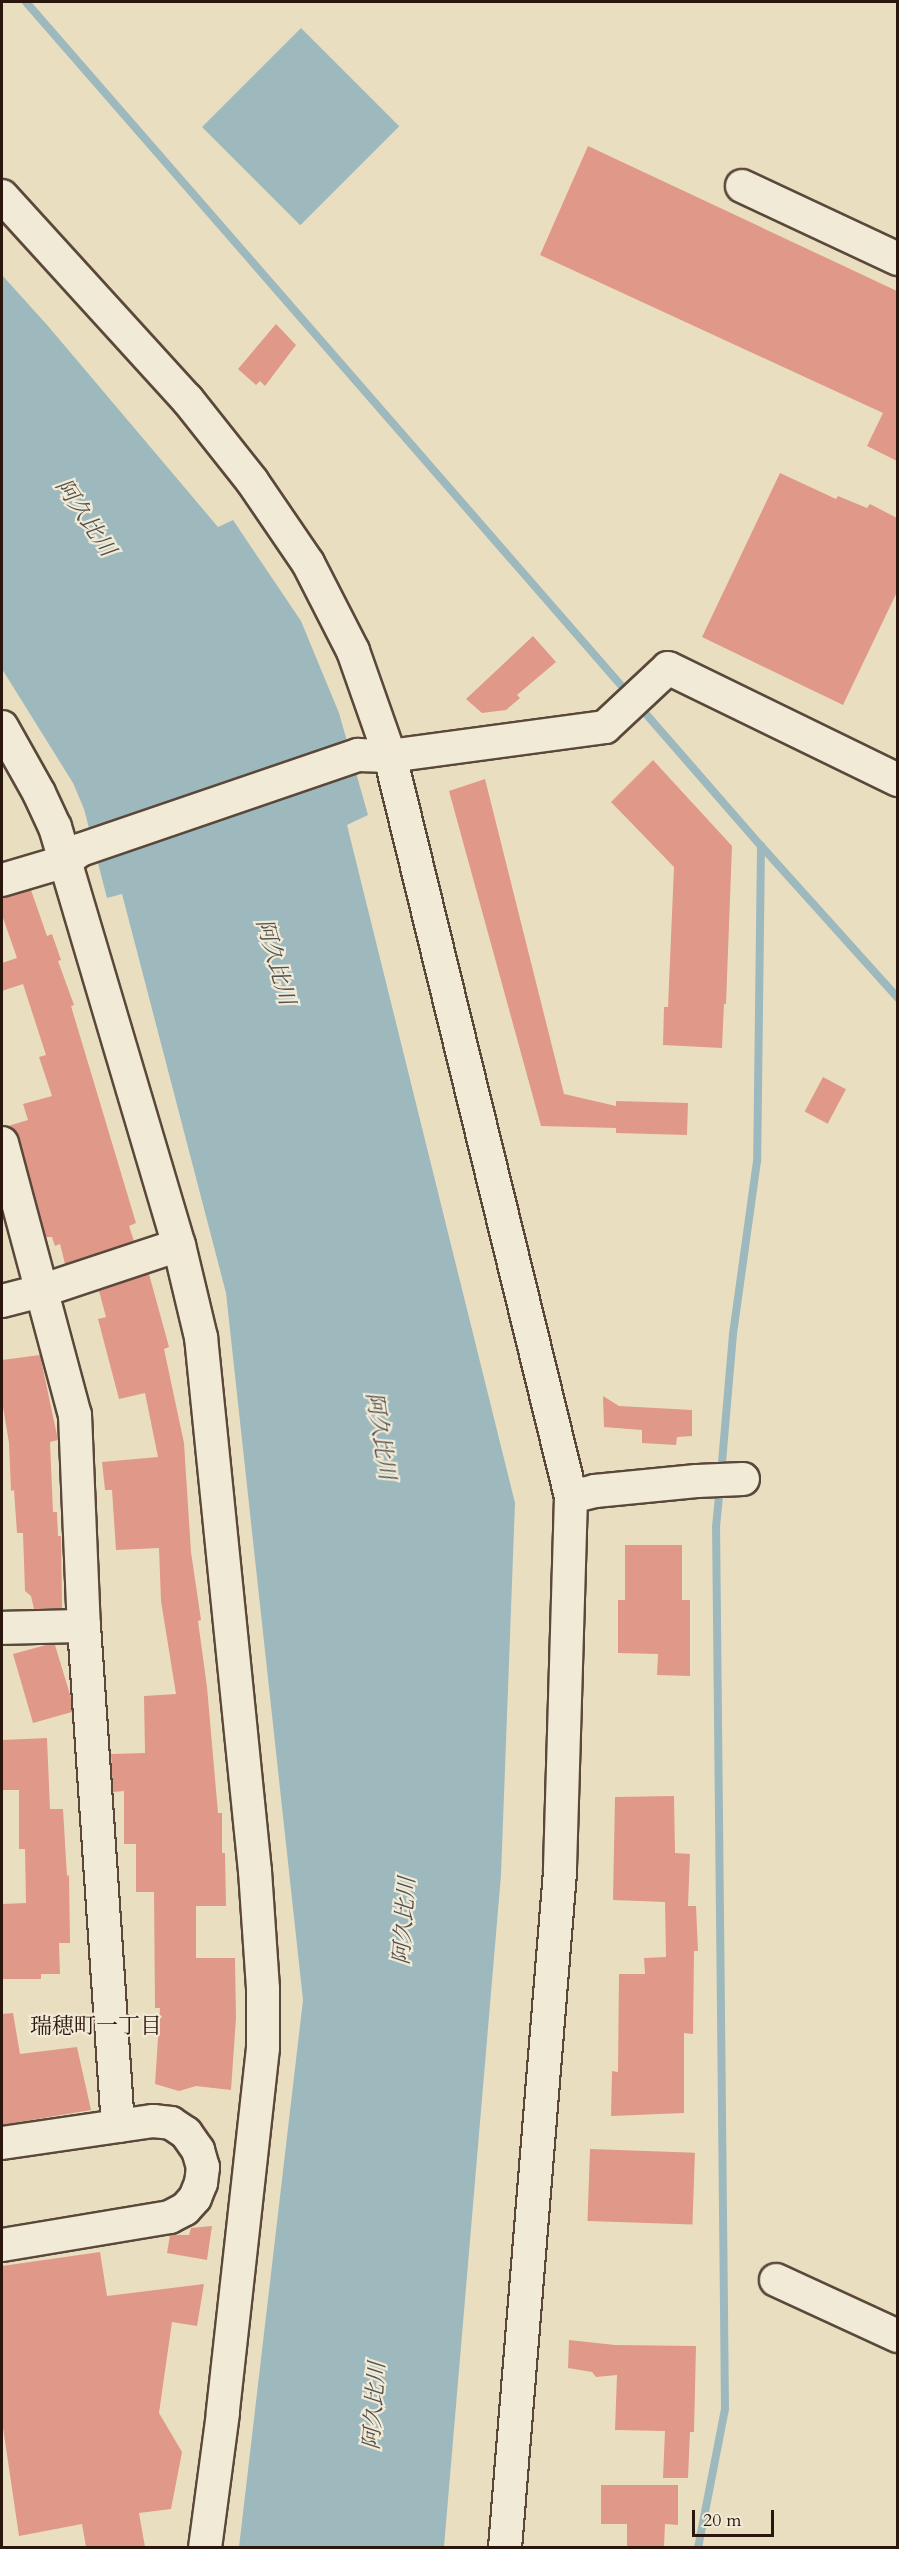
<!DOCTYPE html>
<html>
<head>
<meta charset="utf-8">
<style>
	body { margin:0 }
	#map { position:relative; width:899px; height:2549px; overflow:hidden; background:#e9dfc0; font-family:Cardo,"Noto Serif JP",serif }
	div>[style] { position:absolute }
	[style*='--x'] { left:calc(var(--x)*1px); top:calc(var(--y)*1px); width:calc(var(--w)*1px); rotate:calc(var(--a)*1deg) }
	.water>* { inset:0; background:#9eb9be; transform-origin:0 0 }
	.stream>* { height:8px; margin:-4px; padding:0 4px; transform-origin:4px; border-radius:4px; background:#9eb9be }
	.building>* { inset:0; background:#e09889; transform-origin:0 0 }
	.roads { filter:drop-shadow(2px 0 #5a483a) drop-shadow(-2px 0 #5a483a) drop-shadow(0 2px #5a483a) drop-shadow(0 -2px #5a483a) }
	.minor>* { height:32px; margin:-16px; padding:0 16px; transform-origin:16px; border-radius:16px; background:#f1ead6 }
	span { translate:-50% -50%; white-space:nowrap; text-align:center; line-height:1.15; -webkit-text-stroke:4.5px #f1ead6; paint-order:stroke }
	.water-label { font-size:22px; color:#534f4c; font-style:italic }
	.neighbourhood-label { font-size:22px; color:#2b160e }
	.frame { position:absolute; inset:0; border:3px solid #2b160e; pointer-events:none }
	.scale { position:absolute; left:692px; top:2510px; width:82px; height:27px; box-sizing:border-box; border:3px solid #2b160e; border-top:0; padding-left:8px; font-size:18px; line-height:21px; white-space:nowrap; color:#2b160e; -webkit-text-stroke:4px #f1ead6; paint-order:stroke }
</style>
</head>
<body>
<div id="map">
	<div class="water">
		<i style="left:301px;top:28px;width:139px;height:140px;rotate:45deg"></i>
		<i style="clip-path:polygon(2px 275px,48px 326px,218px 527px,233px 520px,301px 621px,339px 713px,368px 815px,347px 825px,515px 1503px,501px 1875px,444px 2547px,239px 2547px,303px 2000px,226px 1293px,122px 894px,107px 898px,84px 809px,73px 783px,2px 669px)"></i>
	</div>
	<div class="stream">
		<i style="--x:26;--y:2;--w:1119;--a:48.95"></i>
		<i style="--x:761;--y:846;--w:315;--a:90.7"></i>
		<i style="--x:757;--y:1161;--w:175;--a:97.9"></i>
		<i style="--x:733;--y:1334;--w:140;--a:94.9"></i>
		<i style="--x:761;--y:846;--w:205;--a:48"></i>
		<i style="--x:698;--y:2548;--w:142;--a:-79"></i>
		<i style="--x:725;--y:2409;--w:882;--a:-90.58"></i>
		<i style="--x:716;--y:1527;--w:41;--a:-84.4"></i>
	</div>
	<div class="building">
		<i style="clip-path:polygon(588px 146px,897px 291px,897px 461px,867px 446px,883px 413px,540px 255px)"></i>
		<i style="clip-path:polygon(276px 324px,296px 345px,265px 386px,260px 381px,256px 385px,238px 369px)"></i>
		<i style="clip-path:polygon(780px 473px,836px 499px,838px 496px,867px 508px,870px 504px,897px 518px,897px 592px,843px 705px,702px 637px)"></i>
		<i style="clip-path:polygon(533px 636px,556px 662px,517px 695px,520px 698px,506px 710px,482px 713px,466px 699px)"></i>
		<i style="clip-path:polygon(653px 760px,732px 846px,726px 1004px,724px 1004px,722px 1048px,663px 1045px,664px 1007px,668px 1007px,674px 867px,611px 802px)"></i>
		<i style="clip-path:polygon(485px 779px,564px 1094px,616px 1106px,616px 1101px,688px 1103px,687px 1135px,616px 1133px,616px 1128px,541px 1126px,449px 791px)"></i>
		<i style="clip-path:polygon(31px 890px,47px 936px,52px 934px,61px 960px,58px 961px,74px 1005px,71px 1006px,136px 1223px,129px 1226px,134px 1241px,65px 1264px,60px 1244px,55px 1246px,52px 1237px,46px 1237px,19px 1138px,15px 1131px,8px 1126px,28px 1120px,23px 1104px,52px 1096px,39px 1057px,46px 1055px,23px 984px,2px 991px,2px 963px,17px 958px,2px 915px,2px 898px)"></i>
		<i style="left:823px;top:1077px;width:26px;height:39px;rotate:28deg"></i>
		<i style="clip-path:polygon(149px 1274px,169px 1347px,164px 1349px,184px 1443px,191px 1552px,201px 1620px,198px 1621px,207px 1687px,218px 1813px,222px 1813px,222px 1853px,225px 1853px,226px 1906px,196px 1906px,196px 1958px,235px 1958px,236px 2018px,231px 2090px,196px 2086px,179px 2091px,155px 2084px,160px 2008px,155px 2008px,154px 1892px,136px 1892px,136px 1844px,124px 1844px,124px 1791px,113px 1792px,111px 1754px,145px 1753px,144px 1696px,176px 1694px,161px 1601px,159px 1548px,116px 1550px,112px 1490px,105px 1490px,102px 1462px,158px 1457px,145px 1393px,119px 1399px,98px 1319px,106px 1317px,99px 1291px)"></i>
		<i style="clip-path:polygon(40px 1355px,58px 1440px,50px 1442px,53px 1512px,57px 1512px,58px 1536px,61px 1536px,62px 1608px,34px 1609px,31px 1596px,25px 1591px,23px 1533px,17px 1533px,14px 1490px,11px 1491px,9px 1443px,2px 1401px,2px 1360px)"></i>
		<i style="clip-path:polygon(603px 1396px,619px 1406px,692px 1410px,692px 1436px,677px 1437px,676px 1445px,642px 1443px,642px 1430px,604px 1427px)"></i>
		<i style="clip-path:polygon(625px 1545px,682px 1545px,682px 1600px,690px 1600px,690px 1676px,657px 1675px,658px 1654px,618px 1653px,618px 1600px,625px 1600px)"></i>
		<i style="clip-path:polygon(46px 1645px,55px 1645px,71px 1698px,72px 1712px,33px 1723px,13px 1654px)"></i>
		<i style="clip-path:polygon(47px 1738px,50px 1809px,63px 1809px,67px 1876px,69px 1875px,70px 1943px,59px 1943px,60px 1974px,41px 1974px,41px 1979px,2px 1979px,2px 1904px,26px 1903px,25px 1849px,19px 1849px,19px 1790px,3px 1790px,2px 1740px)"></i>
		<i style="clip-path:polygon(674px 1796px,675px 1853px,690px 1854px,688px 1906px,696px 1906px,698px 1951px,694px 1951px,693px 2034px,684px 2033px,684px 2113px,611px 2116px,612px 2071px,618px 2072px,619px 1974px,645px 1974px,644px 1958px,666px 1957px,665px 1902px,613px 1900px,615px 1797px)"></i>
		<i style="clip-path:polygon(13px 2013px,20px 2054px,77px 2047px,91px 2110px,2px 2125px,2px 2014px)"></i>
		<i style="left:590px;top:2149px;width:105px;height:72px;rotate:2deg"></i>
		<i style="clip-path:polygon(212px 2226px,207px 2260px,167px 2253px,170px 2235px,189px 2235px,191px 2228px)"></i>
		<i style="clip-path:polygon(100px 2252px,107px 2296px,204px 2284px,197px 2326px,172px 2322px,159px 2413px,182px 2452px,171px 2509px,139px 2513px,145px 2547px,86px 2547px,82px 2524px,19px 2536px,2px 2421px,2px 2266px)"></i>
		<i style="clip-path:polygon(569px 2340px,615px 2345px,696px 2346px,694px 2432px,690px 2432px,688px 2478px,663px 2478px,665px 2431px,615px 2430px,617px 2375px,596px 2377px,592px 2372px,568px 2368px)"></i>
		<i style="clip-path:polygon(601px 2485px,678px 2485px,678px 2525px,665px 2524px,664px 2547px,627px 2547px,627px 2524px,601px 2524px)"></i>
	</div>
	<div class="roads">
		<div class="minor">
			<i style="--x:742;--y:186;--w:172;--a:25.1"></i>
			<i style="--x:2;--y:196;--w:275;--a:47.7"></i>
			<i style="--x:187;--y:399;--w:105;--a:51.6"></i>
			<i style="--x:252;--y:481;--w:99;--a:55.7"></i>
			<i style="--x:308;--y:563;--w:99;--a:62.9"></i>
			<i style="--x:353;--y:651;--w:111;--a:70.6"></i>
			<i style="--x:390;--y:756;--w:763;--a:76.27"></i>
			<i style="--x:571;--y:1497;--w:375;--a:91.7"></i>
			<i style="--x:560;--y:1872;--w:678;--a:94.65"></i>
			<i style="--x:2;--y:727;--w:76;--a:60.7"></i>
			<i style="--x:39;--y:793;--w:38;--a:65"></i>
			<i style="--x:55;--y:827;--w:436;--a:73.5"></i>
			<i style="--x:179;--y:1245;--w:95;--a:76.6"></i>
			<i style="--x:201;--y:1337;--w:537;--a:84.23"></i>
			<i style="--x:255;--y:1871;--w:118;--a:86.1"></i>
			<i style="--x:263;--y:1989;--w:59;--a:90"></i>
			<i style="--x:263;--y:2048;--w:367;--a:96.3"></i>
			<i style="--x:223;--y:2413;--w:136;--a:97.6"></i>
			<i style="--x:2;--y:880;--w:67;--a:-16.5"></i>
			<i style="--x:66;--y:861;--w:18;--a:-38"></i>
			<i style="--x:80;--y:850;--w:294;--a:-18.9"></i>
			<i style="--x:358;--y:755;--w:32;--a:2"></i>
			<i style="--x:390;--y:756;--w:217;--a:-7.7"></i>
			<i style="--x:605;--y:727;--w:86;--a:-43.1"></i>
			<i style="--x:668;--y:668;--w:256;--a:26"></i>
			<i style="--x:2;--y:1143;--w:282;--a:75"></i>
			<i style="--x:75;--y:1415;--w:211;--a:87.6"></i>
			<i style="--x:84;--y:1626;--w:501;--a:86.11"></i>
			<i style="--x:2;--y:1301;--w:40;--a:-14.4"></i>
			<i style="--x:41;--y:1291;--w:145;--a:-18.4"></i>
			<i style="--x:571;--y:1497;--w:25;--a:-14"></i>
			<i style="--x:595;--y:1491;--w:102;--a:-5.6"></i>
			<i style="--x:697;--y:1481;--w:46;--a:-2.5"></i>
			<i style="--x:2;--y:1628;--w:82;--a:-1.4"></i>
			<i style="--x:2;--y:2143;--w:153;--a:-8.3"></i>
			<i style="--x:153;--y:2121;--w:18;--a:6"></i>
			<i style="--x:171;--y:2123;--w:18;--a:34"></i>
			<i style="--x:186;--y:2133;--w:21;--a:55"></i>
			<i style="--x:198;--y:2150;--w:18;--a:74"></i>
			<i style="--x:203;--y:2167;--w:16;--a:97"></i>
			<i style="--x:201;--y:2183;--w:16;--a:112"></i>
			<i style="--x:195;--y:2198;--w:15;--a:132"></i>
			<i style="--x:185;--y:2209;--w:17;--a:152"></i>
			<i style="--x:170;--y:2217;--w:170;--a:170.5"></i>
			<i style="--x:776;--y:2280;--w:134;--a:24.7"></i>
		</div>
	</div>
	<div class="water-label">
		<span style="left:85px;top:518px;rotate:56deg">阿久比川</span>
		<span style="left:275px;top:962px;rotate:74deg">阿久比川</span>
		<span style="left:380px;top:1436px;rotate:81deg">阿久比川</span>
		<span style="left:405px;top:1921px;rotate:-86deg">阿久比川</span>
		<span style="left:375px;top:2406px;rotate:-86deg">阿久比川</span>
	</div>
	<div class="neighbourhood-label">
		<span style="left:96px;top:2027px">瑞穂町一丁目</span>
	</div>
	<div class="frame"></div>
	<div class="scale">20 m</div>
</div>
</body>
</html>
